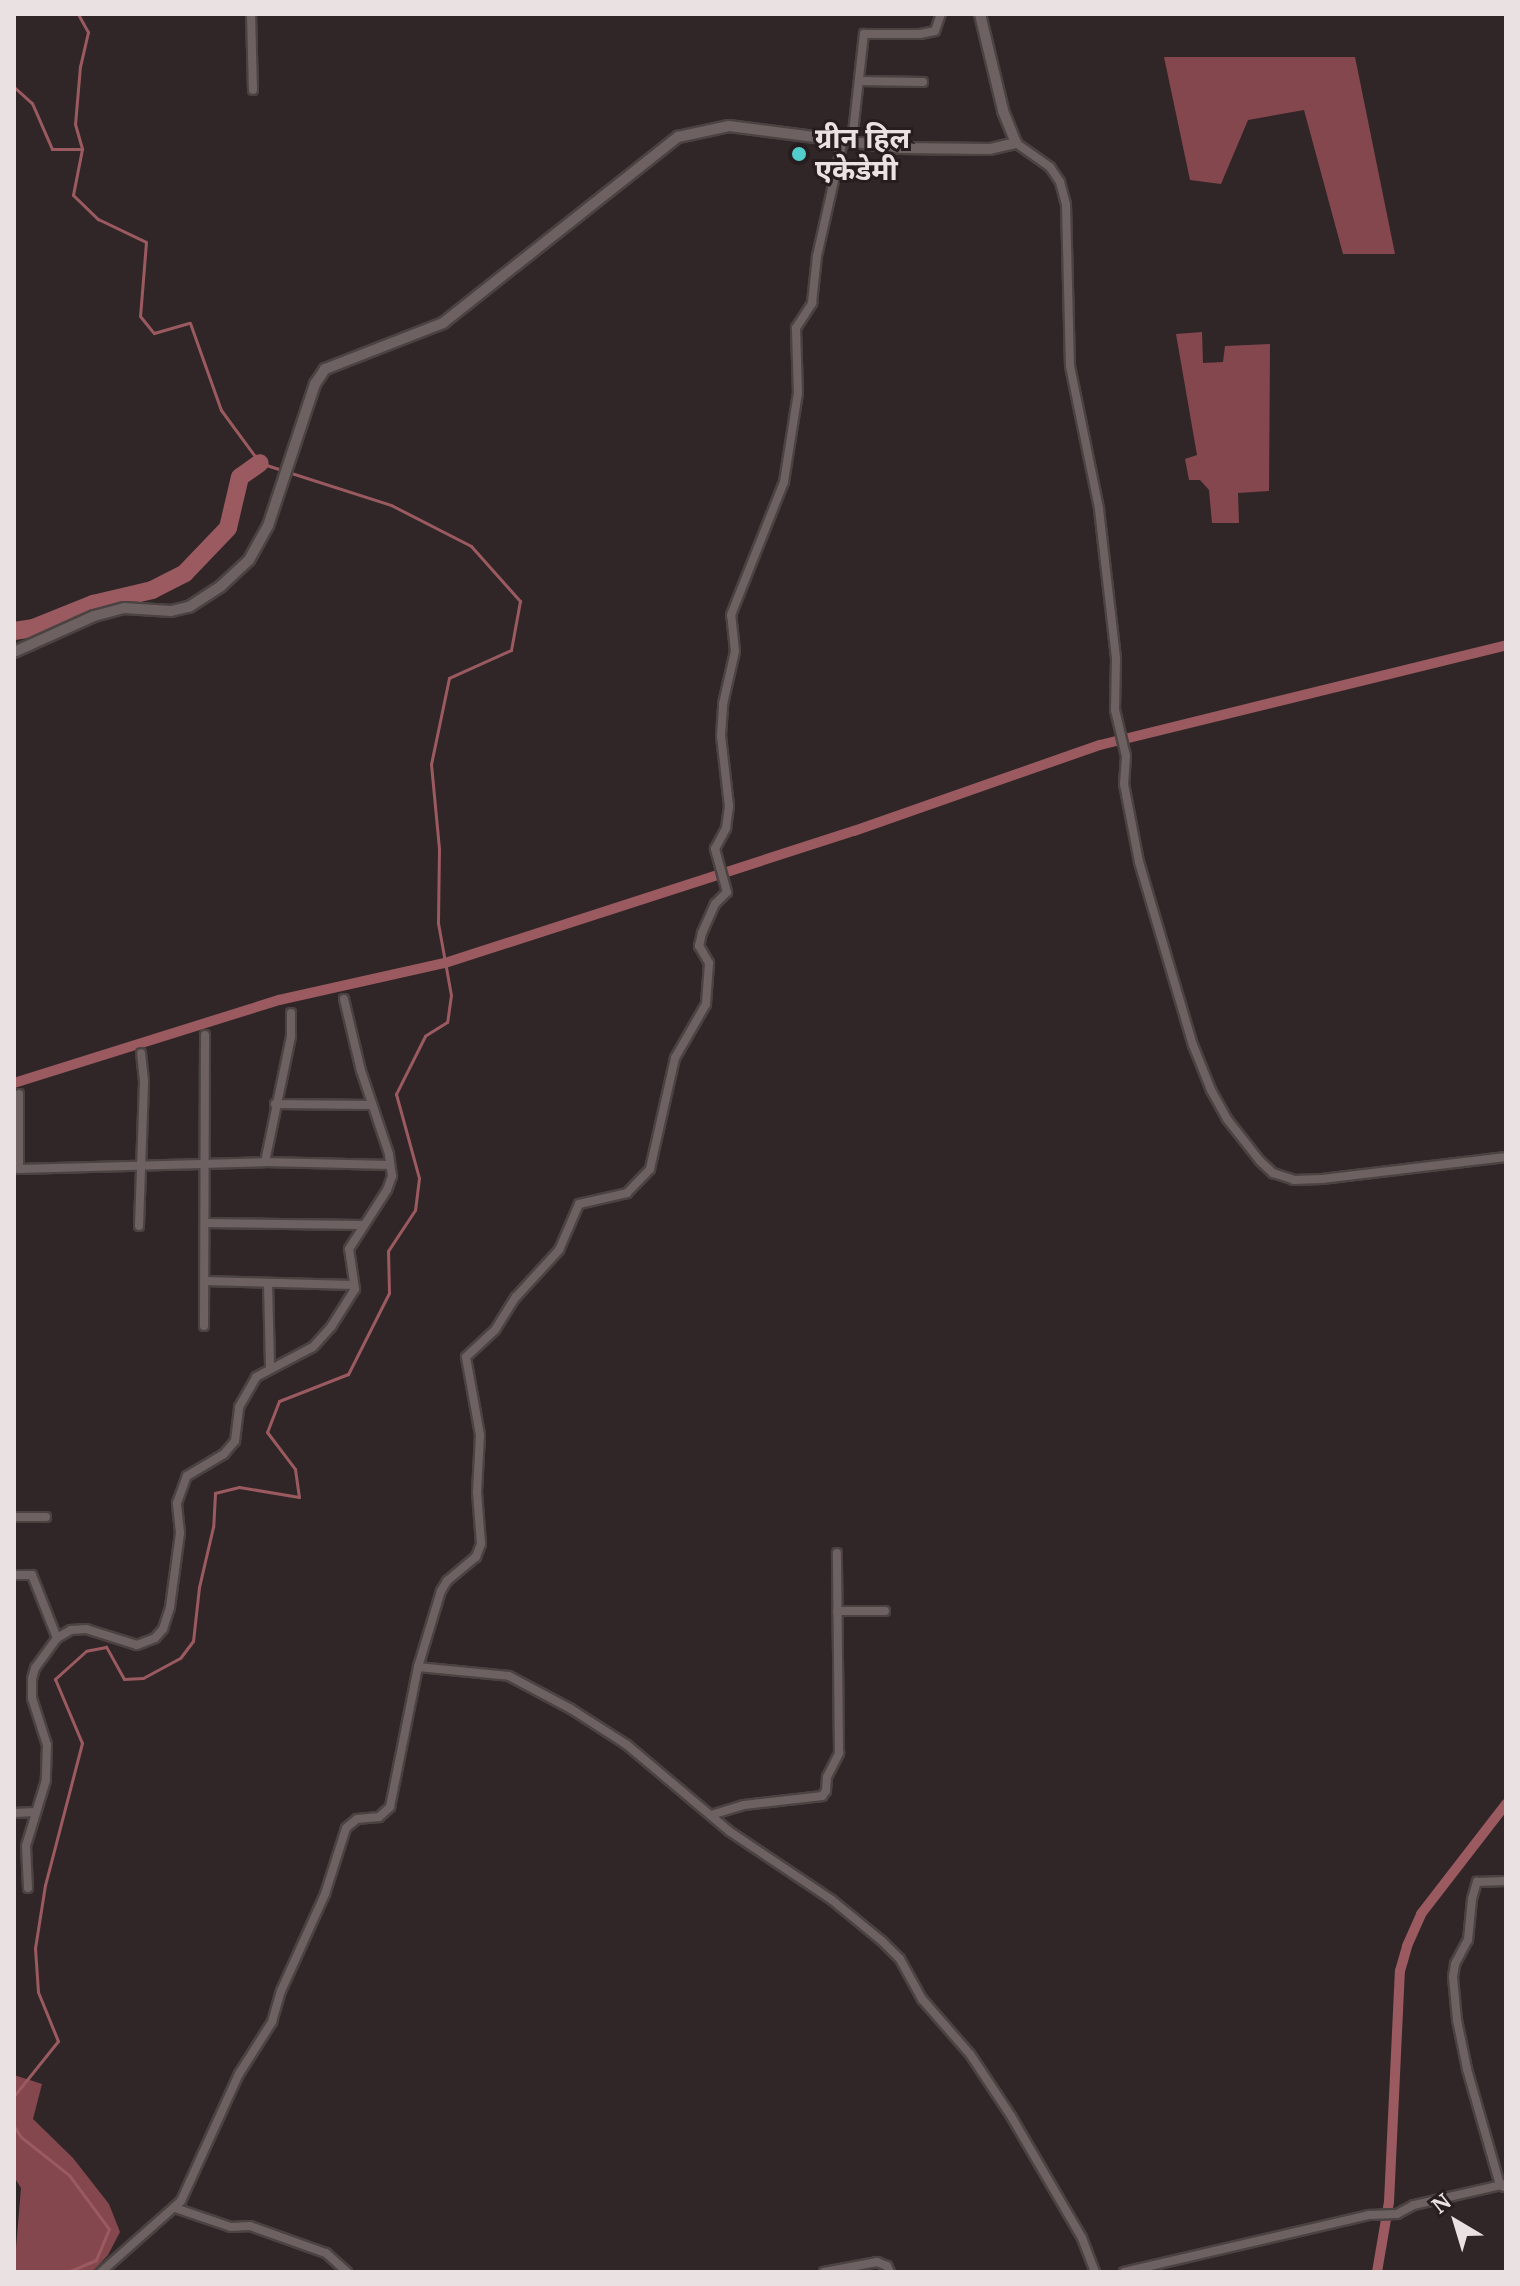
<!DOCTYPE html>
<html>
<head>
<meta charset="utf-8">
<style>
	body { margin:0 }
	#map { position:relative; width:1520px; height:2286px; overflow:hidden; background:#312627; font-family:"PT Serif","Noto Sans Devanagari",serif }
	div>[style] { position:absolute }
	[style*='--x'] { left:calc(var(--x)*1px); top:calc(var(--y)*1px); width:calc(var(--w)*1px); rotate:calc(var(--a)*1deg) }
	.forest>* { inset:0; background:#84474d }
	.stream>* { height:3px; margin:-1.5px; padding:0 1.5px; transform-origin:1.5px; border-radius:1.5px; background:#9a5a60 }
	.canal>* { height:10px; margin:-5px; padding:0 5px; transform-origin:5px; border-radius:5px; background:#9a5a60 }
	.river>* { height:18px; margin:-9px; padding:0 9px; transform-origin:9px; border-radius:9px; background:#9a5a60 }
	.roads { filter:drop-shadow(2px 0 #4b4242) drop-shadow(-2px 0 #4b4242) drop-shadow(0 2px #4b4242) drop-shadow(0 -2px #4b4242) }
	.minor>* { height:8px; margin:-4px; padding:0 4px; transform-origin:4px; border-radius:4px; background:#6e6162 }
	.tertiary>* { height:10px; margin:-5px; padding:0 5px; transform-origin:5px; border-radius:5px; background:#6e6162 }
	.dots>* { width:22px; height:22px; translate:-50% -50%; box-sizing:border-box; border:4px solid #271d1e; border-radius:50% }
	span { translate:-50% -50%; white-space:nowrap; text-align:center; line-height:1.15; -webkit-text-stroke:6px #271d1e; paint-order:stroke }
	.poi-label { font-size:28px; color:#eae2e2; font-weight:700 }
	.left { translate:0 -50%; text-align:left }
	.frame { position:absolute; inset:0; border:16px solid #eae2e2; pointer-events:none }
	.north { position:absolute; left:1416px; top:2182px; width:80px; height:80px; -webkit-text-stroke:6px #271d1e; paint-order:stroke; rotate:322deg; font-size:22px; font-weight:700; line-height:32px; text-align:center; color:#eae2e2 }
	.north::after { content:''; display:block; margin:auto; width:28px; height:36px; background:#eae2e2; clip-path:polygon(50% 0,100% 100%,50% 72%,0 100%) }
</style>
</head>
<body>
<div id="map">
	<div class="forest">
		<i style="clip-path:polygon(1164px 57px,1355px 57px,1395px 254px,1343px 254px,1304px 110px,1248px 120px,1221px 184px,1190px 180px)"></i>
		<i style="clip-path:polygon(1202px 332px,1203px 363px,1223px 362px,1225px 346px,1270px 344px,1269px 491px,1238px 493px,1239px 523px,1212px 523px,1209px 490px,1200px 480px,1189px 480px,1185px 459px,1197px 455px,1176px 334px)"></i>
		<i style="clip-path:polygon(14px 2075px,42px 2084px,33px 2119px,73px 2158px,109px 2204px,120px 2232px,108px 2255px,92px 2272px,14px 2272px,21px 2188px,14px 2177px)"></i>
	</div>
	<div class="stream">
		<i style="--x:78;--y:14;--w:21;--a:61"></i>
		<i style="--x:88;--y:32;--w:35;--a:103"></i>
		<i style="--x:80;--y:66;--w:58;--a:94.9"></i>
		<i style="--x:75;--y:124;--w:26;--a:74"></i>
		<i style="--x:14;--y:87;--w:24;--a:42"></i>
		<i style="--x:32;--y:103;--w:50;--a:66.5"></i>
		<i style="--x:52;--y:149;--w:30;--a:0"></i>
		<i style="--x:82;--y:149;--w:47;--a:101.1"></i>
		<i style="--x:73;--y:195;--w:35;--a:44"></i>
		<i style="--x:98;--y:219;--w:53;--a:25.6"></i>
		<i style="--x:146;--y:242;--w:74;--a:94.6"></i>
		<i style="--x:140;--y:316;--w:22;--a:51"></i>
		<i style="--x:154;--y:333;--w:37;--a:-16"></i>
		<i style="--x:190;--y:323;--w:92;--a:70.4"></i>
		<i style="--x:221;--y:410;--w:66;--a:53.7"></i>
		<i style="--x:260;--y:463;--w:138;--a:17.8"></i>
		<i style="--x:391;--y:505;--w:90;--a:27.1"></i>
		<i style="--x:471;--y:546;--w:74;--a:48.3"></i>
		<i style="--x:520;--y:601;--w:50;--a:100.4"></i>
		<i style="--x:511;--y:650;--w:68;--a:155.7"></i>
		<i style="--x:449;--y:678;--w:88;--a:101.8"></i>
		<i style="--x:431;--y:764;--w:85;--a:84.6"></i>
		<i style="--x:439;--y:849;--w:74;--a:90.8"></i>
		<i style="--x:438;--y:923;--w:73;--a:79.8"></i>
		<i style="--x:451;--y:995;--w:27;--a:98"></i>
		<i style="--x:447;--y:1022;--w:26;--a:148"></i>
		<i style="--x:425;--y:1036;--w:65;--a:116.6"></i>
		<i style="--x:396;--y:1094;--w:87;--a:74.7"></i>
		<i style="--x:419;--y:1178;--w:32;--a:97"></i>
		<i style="--x:415;--y:1210;--w:49;--a:123.4"></i>
		<i style="--x:388;--y:1251;--w:42;--a:88.6"></i>
		<i style="--x:389;--y:1293;--w:91;--a:116.8"></i>
		<i style="--x:348;--y:1374;--w:74;--a:158.6"></i>
		<i style="--x:279;--y:1401;--w:33;--a:111"></i>
		<i style="--x:267;--y:1432;--w:46;--a:52.9"></i>
		<i style="--x:295;--y:1469;--w:28;--a:82"></i>
		<i style="--x:299;--y:1497;--w:61;--a:-170.5"></i>
		<i style="--x:239;--y:1487;--w:25;--a:166"></i>
		<i style="--x:215;--y:1493;--w:34;--a:93"></i>
		<i style="--x:213;--y:1527;--w:62;--a:103.1"></i>
		<i style="--x:199;--y:1587;--w:54;--a:96.3"></i>
		<i style="--x:193;--y:1641;--w:21;--a:127"></i>
		<i style="--x:180;--y:1658;--w:42;--a:151.6"></i>
		<i style="--x:143;--y:1678;--w:19;--a:177"></i>
		<i style="--x:124;--y:1679;--w:37;--a:-119"></i>
		<i style="--x:106;--y:1647;--w:20;--a:169"></i>
		<i style="--x:86;--y:1651;--w:42;--a:137.9"></i>
		<i style="--x:55;--y:1679;--w:69;--a:67.1"></i>
		<i style="--x:82;--y:1743;--w:147;--a:104.6"></i>
		<i style="--x:45;--y:1885;--w:64;--a:99"></i>
		<i style="--x:35;--y:1948;--w:44;--a:86.1"></i>
		<i style="--x:38;--y:1992;--w:53;--a:67.8"></i>
		<i style="--x:58;--y:2041;--w:70;--a:128.7"></i>
		<i style="--x:14;--y:2126;--w:13;--a:58"></i>
		<i style="--x:21;--y:2137;--w:61;--a:38.4"></i>
		<i style="--x:69;--y:2175;--w:67;--a:53.5"></i>
		<i style="--x:109;--y:2229;--w:34;--a:113"></i>
		<i style="--x:96;--y:2260;--w:30;--a:157"></i>
	</div>
	<div class="canal">
		<i style="--x:14;--y:1083;--w:278;--a:-17.4"></i>
		<i style="--x:279;--y:1000;--w:170;--a:-12.6"></i>
		<i style="--x:445;--y:963;--w:430;--a:-17.9"></i>
		<i style="--x:854;--y:831;--w:261;--a:-19.3"></i>
		<i style="--x:1100;--y:745;--w:418;--a:-13.8"></i>
		<i style="--x:1377;--y:2272;--w:71;--a:-80.3"></i>
		<i style="--x:1389;--y:2202;--w:231;--a:-87.3"></i>
		<i style="--x:1400;--y:1971;--w:26;--a:-74"></i>
		<i style="--x:1407;--y:1946;--w:35;--a:-66"></i>
		<i style="--x:1421;--y:1914;--w:139;--a:-52.3"></i>
	</div>
	<div class="river">
		<i style="--x:14;--y:631;--w:19;--a:-9"></i>
		<i style="--x:33;--y:628;--w:65;--a:-21.8"></i>
		<i style="--x:93;--y:604;--w:61;--a:-13.3"></i>
		<i style="--x:152;--y:590;--w:37;--a:-27"></i>
		<i style="--x:185;--y:573;--w:62;--a:-46.3"></i>
		<i style="--x:228;--y:528;--w:52;--a:-76.8"></i>
		<i style="--x:240;--y:477;--w:24;--a:-35"></i>
	</div>
	<div class="roads">
		<div class="minor">
			<i style="--x:251;--y:14;--w:76;--a:88.5"></i>
			<i style="--x:859;--y:81;--w:64;--a:0.9"></i>
			<i style="--x:852;--y:142;--w:109;--a:-83.7"></i>
			<i style="--x:864;--y:34;--w:56;--a:0"></i>
			<i style="--x:920;--y:34;--w:15;--a:-11"></i>
			<i style="--x:935;--y:31;--w:18;--a:-71"></i>
			<i style="--x:1016;--y:143;--w:42;--a:35.2"></i>
			<i style="--x:1050;--y:167;--w:18;--a:56"></i>
			<i style="--x:1060;--y:182;--w:23;--a:75"></i>
			<i style="--x:1066;--y:204;--w:162;--a:88.6"></i>
			<i style="--x:1070;--y:366;--w:146;--a:78.5"></i>
			<i style="--x:1099;--y:509;--w:150;--a:83.5"></i>
			<i style="--x:1116;--y:658;--w:52;--a:91.1"></i>
			<i style="--x:1115;--y:710;--w:47;--a:76.6"></i>
			<i style="--x:1126;--y:756;--w:28;--a:94"></i>
			<i style="--x:1124;--y:784;--w:79;--a:79.1"></i>
			<i style="--x:1139;--y:862;--w:191;--a:73.6"></i>
			<i style="--x:1193;--y:1045;--w:48;--a:68.2"></i>
			<i style="--x:1211;--y:1090;--w:33;--a:61"></i>
			<i style="--x:1227;--y:1119;--w:53;--a:51.8"></i>
			<i style="--x:1260;--y:1161;--w:18;--a:43"></i>
			<i style="--x:1273;--y:1173;--w:22;--a:18"></i>
			<i style="--x:1294;--y:1180;--w:28;--a:-2"></i>
			<i style="--x:1322;--y:1179;--w:185;--a:-6.8"></i>
			<i style="--x:19;--y:1094;--w:75;--a:90"></i>
			<i style="--x:19;--y:1169;--w:246;--a:-1.6"></i>
			<i style="--x:265;--y:1162;--w:125;--a:1.4"></i>
			<i style="--x:275;--y:1104;--w:96;--a:0.6"></i>
			<i style="--x:265;--y:1162;--w:129;--a:-78.3"></i>
			<i style="--x:291;--y:1036;--w:23;--a:-90"></i>
			<i style="--x:206;--y:1223;--w:155;--a:0.7"></i>
			<i style="--x:139;--y:1226;--w:145;--a:-88"></i>
			<i style="--x:144;--y:1081;--w:28;--a:-96"></i>
			<i style="--x:205;--y:1281;--w:149;--a:1.5"></i>
			<i style="--x:268;--y:1283;--w:84;--a:88.6"></i>
			<i style="--x:204;--y:1326;--w:291;--a:-89.8"></i>
			<i style="--x:14;--y:1517;--w:32;--a:0"></i>
			<i style="--x:14;--y:1575;--w:18;--a:0"></i>
			<i style="--x:32;--y:1575;--w:68;--a:68.4"></i>
			<i style="--x:57;--y:1638;--w:37;--a:126"></i>
			<i style="--x:35;--y:1668;--w:11;--a:105"></i>
			<i style="--x:32;--y:1679;--w:19;--a:90"></i>
			<i style="--x:32;--y:1698;--w:49;--a:72.3"></i>
			<i style="--x:47;--y:1745;--w:35;--a:92"></i>
			<i style="--x:46;--y:1780;--w:69;--a:106.9"></i>
			<i style="--x:26;--y:1846;--w:42;--a:87.3"></i>
			<i style="--x:837;--y:1611;--w:48;--a:0"></i>
			<i style="--x:57;--y:1638;--w:16;--a:-30"></i>
			<i style="--x:71;--y:1630;--w:15;--a:-4"></i>
			<i style="--x:86;--y:1629;--w:53;--a:17.4"></i>
			<i style="--x:137;--y:1645;--w:19;--a:-21"></i>
			<i style="--x:155;--y:1638;--w:12;--a:-48"></i>
			<i style="--x:163;--y:1629;--w:23;--a:-72"></i>
			<i style="--x:170;--y:1607;--w:75;--a:-82.3"></i>
			<i style="--x:180;--y:1533;--w:30;--a:-96"></i>
			<i style="--x:177;--y:1503;--w:29;--a:-70"></i>
			<i style="--x:187;--y:1476;--w:43;--a:-30.7"></i>
			<i style="--x:224;--y:1454;--w:17;--a:-50"></i>
			<i style="--x:235;--y:1441;--w:34;--a:-83"></i>
			<i style="--x:239;--y:1407;--w:34;--a:-60"></i>
			<i style="--x:256;--y:1377;--w:64;--a:-27.8"></i>
			<i style="--x:313;--y:1347;--w:27;--a:-48"></i>
			<i style="--x:331;--y:1327;--w:45;--a:-57.7"></i>
			<i style="--x:355;--y:1289;--w:40;--a:-98.5"></i>
			<i style="--x:349;--y:1249;--w:70;--a:-57.2"></i>
			<i style="--x:387;--y:1190;--w:15;--a:-70"></i>
			<i style="--x:392;--y:1176;--w:22;--a:-98"></i>
			<i style="--x:389;--y:1154;--w:88;--a:-108.6"></i>
			<i style="--x:361;--y:1071;--w:74;--a:-103.3"></i>
			<i style="--x:418;--y:1667;--w:91;--a:5.6"></i>
			<i style="--x:509;--y:1676;--w:70;--a:28"></i>
			<i style="--x:571;--y:1709;--w:67;--a:32.7"></i>
			<i style="--x:627;--y:1745;--w:133;--a:40.1"></i>
			<i style="--x:729;--y:1831;--w:124;--a:33.8"></i>
			<i style="--x:832;--y:1900;--w:65;--a:39.4"></i>
			<i style="--x:882;--y:1941;--w:25;--a:45"></i>
			<i style="--x:900;--y:1959;--w:46;--a:61.2"></i>
			<i style="--x:922;--y:1999;--w:73;--a:48.9"></i>
			<i style="--x:970;--y:2054;--w:74;--a:56.5"></i>
			<i style="--x:1011;--y:2116;--w:141;--a:59.8"></i>
			<i style="--x:1082;--y:2238;--w:36;--a:69"></i>
			<i style="--x:14;--y:1813;--w:21;--a:-3"></i>
			<i style="--x:711;--y:1815;--w:34;--a:-17"></i>
			<i style="--x:744;--y:1805;--w:79;--a:-6.6"></i>
			<i style="--x:822;--y:1796;--w:6;--a:-51"></i>
			<i style="--x:826;--y:1791;--w:14;--a:-86"></i>
			<i style="--x:827;--y:1777;--w:27;--a:-63"></i>
			<i style="--x:839;--y:1753;--w:200;--a:-90.6"></i>
			<i style="--x:1504;--y:2187;--w:4;--a:-153"></i>
			<i style="--x:1500;--y:2185;--w:121;--a:-105.9"></i>
			<i style="--x:1467;--y:2069;--w:50;--a:-101.5"></i>
			<i style="--x:1457;--y:2020;--w:43;--a:-95.3"></i>
			<i style="--x:1453;--y:1977;--w:13;--a:-81"></i>
			<i style="--x:1455;--y:1964;--w:27;--a:-62"></i>
			<i style="--x:1468;--y:1940;--w:41;--a:-84.4"></i>
			<i style="--x:1472;--y:1899;--w:18;--a:-74"></i>
			<i style="--x:1477;--y:1882;--w:29;--a:-2"></i>
			<i style="--x:175;--y:2208;--w:59;--a:18.7"></i>
			<i style="--x:231;--y:2227;--w:19;--a:-3"></i>
			<i style="--x:250;--y:2226;--w:81;--a:19.6"></i>
			<i style="--x:326;--y:2253;--w:28;--a:42"></i>
			<i style="--x:101;--y:2272;--w:107;--a:-41.6"></i>
			<i style="--x:181;--y:2201;--w:140;--a:-65.5"></i>
			<i style="--x:239;--y:2074;--w:62;--a:-57.6"></i>
			<i style="--x:272;--y:2022;--w:32;--a:-74"></i>
			<i style="--x:281;--y:1991;--w:107;--a:-65.6"></i>
			<i style="--x:325;--y:1894;--w:69;--a:-72.3"></i>
			<i style="--x:346;--y:1828;--w:14;--a:-39"></i>
			<i style="--x:357;--y:1819;--w:22;--a:-5"></i>
			<i style="--x:379;--y:1817;--w:15;--a:-42"></i>
			<i style="--x:390;--y:1807;--w:143;--a:-78.7"></i>
			<i style="--x:418;--y:1667;--w:79;--a:-73.2"></i>
			<i style="--x:441;--y:1591;--w:12;--a:-59"></i>
			<i style="--x:447;--y:1581;--w:38;--a:-40"></i>
			<i style="--x:476;--y:1557;--w:14;--a:-69"></i>
			<i style="--x:481;--y:1544;--w:52;--a:-94.4"></i>
			<i style="--x:477;--y:1492;--w:57;--a:-87"></i>
			<i style="--x:480;--y:1435;--w:79;--a:-100.2"></i>
			<i style="--x:466;--y:1357;--w:40;--a:-43"></i>
			<i style="--x:495;--y:1330;--w:39;--a:-58"></i>
			<i style="--x:516;--y:1297;--w:64;--a:-47.5"></i>
			<i style="--x:559;--y:1250;--w:50;--a:-66.5"></i>
			<i style="--x:579;--y:1204;--w:49;--a:-12.9"></i>
			<i style="--x:627;--y:1193;--w:33;--a:-46"></i>
			<i style="--x:650;--y:1169;--w:114;--a:-77.3"></i>
			<i style="--x:675;--y:1058;--w:62;--a:-60.1"></i>
			<i style="--x:706;--y:1004;--w:41;--a:-85.8"></i>
			<i style="--x:709;--y:963;--w:20;--a:-120"></i>
			<i style="--x:699;--y:946;--w:13;--a:-77"></i>
			<i style="--x:702;--y:933;--w:32;--a:-66"></i>
			<i style="--x:715;--y:904;--w:17;--a:-45"></i>
			<i style="--x:727;--y:892;--w:45;--a:-105.6"></i>
			<i style="--x:715;--y:849;--w:24;--a:-62"></i>
			<i style="--x:726;--y:828;--w:22;--a:-82"></i>
			<i style="--x:729;--y:806;--w:70;--a:-96.5"></i>
			<i style="--x:721;--y:736;--w:32;--a:-86"></i>
			<i style="--x:723;--y:704;--w:54;--a:-77.2"></i>
			<i style="--x:735;--y:651;--w:36;--a:-96"></i>
			<i style="--x:731;--y:615;--w:143;--a:-68.3"></i>
			<i style="--x:784;--y:482;--w:90;--a:-81.1"></i>
			<i style="--x:798;--y:393;--w:65;--a:-91.8"></i>
			<i style="--x:796;--y:328;--w:30;--a:-57"></i>
			<i style="--x:812;--y:303;--w:47;--a:-83.9"></i>
			<i style="--x:817;--y:256;--w:118;--a:-77.3"></i>
			<i style="--x:824;--y:2272;--w:54;--a:-10.7"></i>
			<i style="--x:877;--y:2262;--w:11;--a:22"></i>
			<i style="--x:887;--y:2266;--w:7;--a:63"></i>
			<i style="--x:1124;--y:2272;--w:252;--a:-13.1"></i>
			<i style="--x:1369;--y:2215;--w:28;--a:-2"></i>
			<i style="--x:1397;--y:2214;--w:19;--a:-28"></i>
			<i style="--x:1414;--y:2205;--w:94;--a:-12.9"></i>
		</div>
		<div class="tertiary">
			<i style="--x:14;--y:652;--w:88;--a:-24.2"></i>
			<i style="--x:94;--y:616;--w:31;--a:-15"></i>
			<i style="--x:124;--y:608;--w:47;--a:3.7"></i>
			<i style="--x:171;--y:611;--w:18;--a:-13"></i>
			<i style="--x:189;--y:607;--w:38;--a:-33"></i>
			<i style="--x:221;--y:586;--w:38;--a:-43"></i>
			<i style="--x:249;--y:560;--w:39;--a:-61"></i>
			<i style="--x:268;--y:526;--w:150;--a:-71.7"></i>
			<i style="--x:315;--y:384;--w:18;--a:-56"></i>
			<i style="--x:325;--y:369;--w:127;--a:-21.3"></i>
			<i style="--x:443;--y:323;--w:300;--a:-38.4"></i>
			<i style="--x:678;--y:137;--w:52;--a:-12.2"></i>
			<i style="--x:729;--y:126;--w:172;--a:7.3"></i>
			<i style="--x:900;--y:148;--w:90;--a:0.6"></i>
			<i style="--x:990;--y:149;--w:27;--a:-13"></i>
			<i style="--x:1016;--y:143;--w:35;--a:-112"></i>
			<i style="--x:1003;--y:110;--w:99;--a:-103.5"></i>
		</div>
	</div>
	<div class="dots">
		<i style="left:799px;top:154px;background:#52cdcc"></i>
	</div>
	<div class="poi-label">
		<span class="left" style="left:815px;top:154px">ग्रीन हिल<br>एकेडेमी</span>
	</div>
	<div class="frame"></div>
	<div class="north">N</div>
</div>
</body>
</html>
